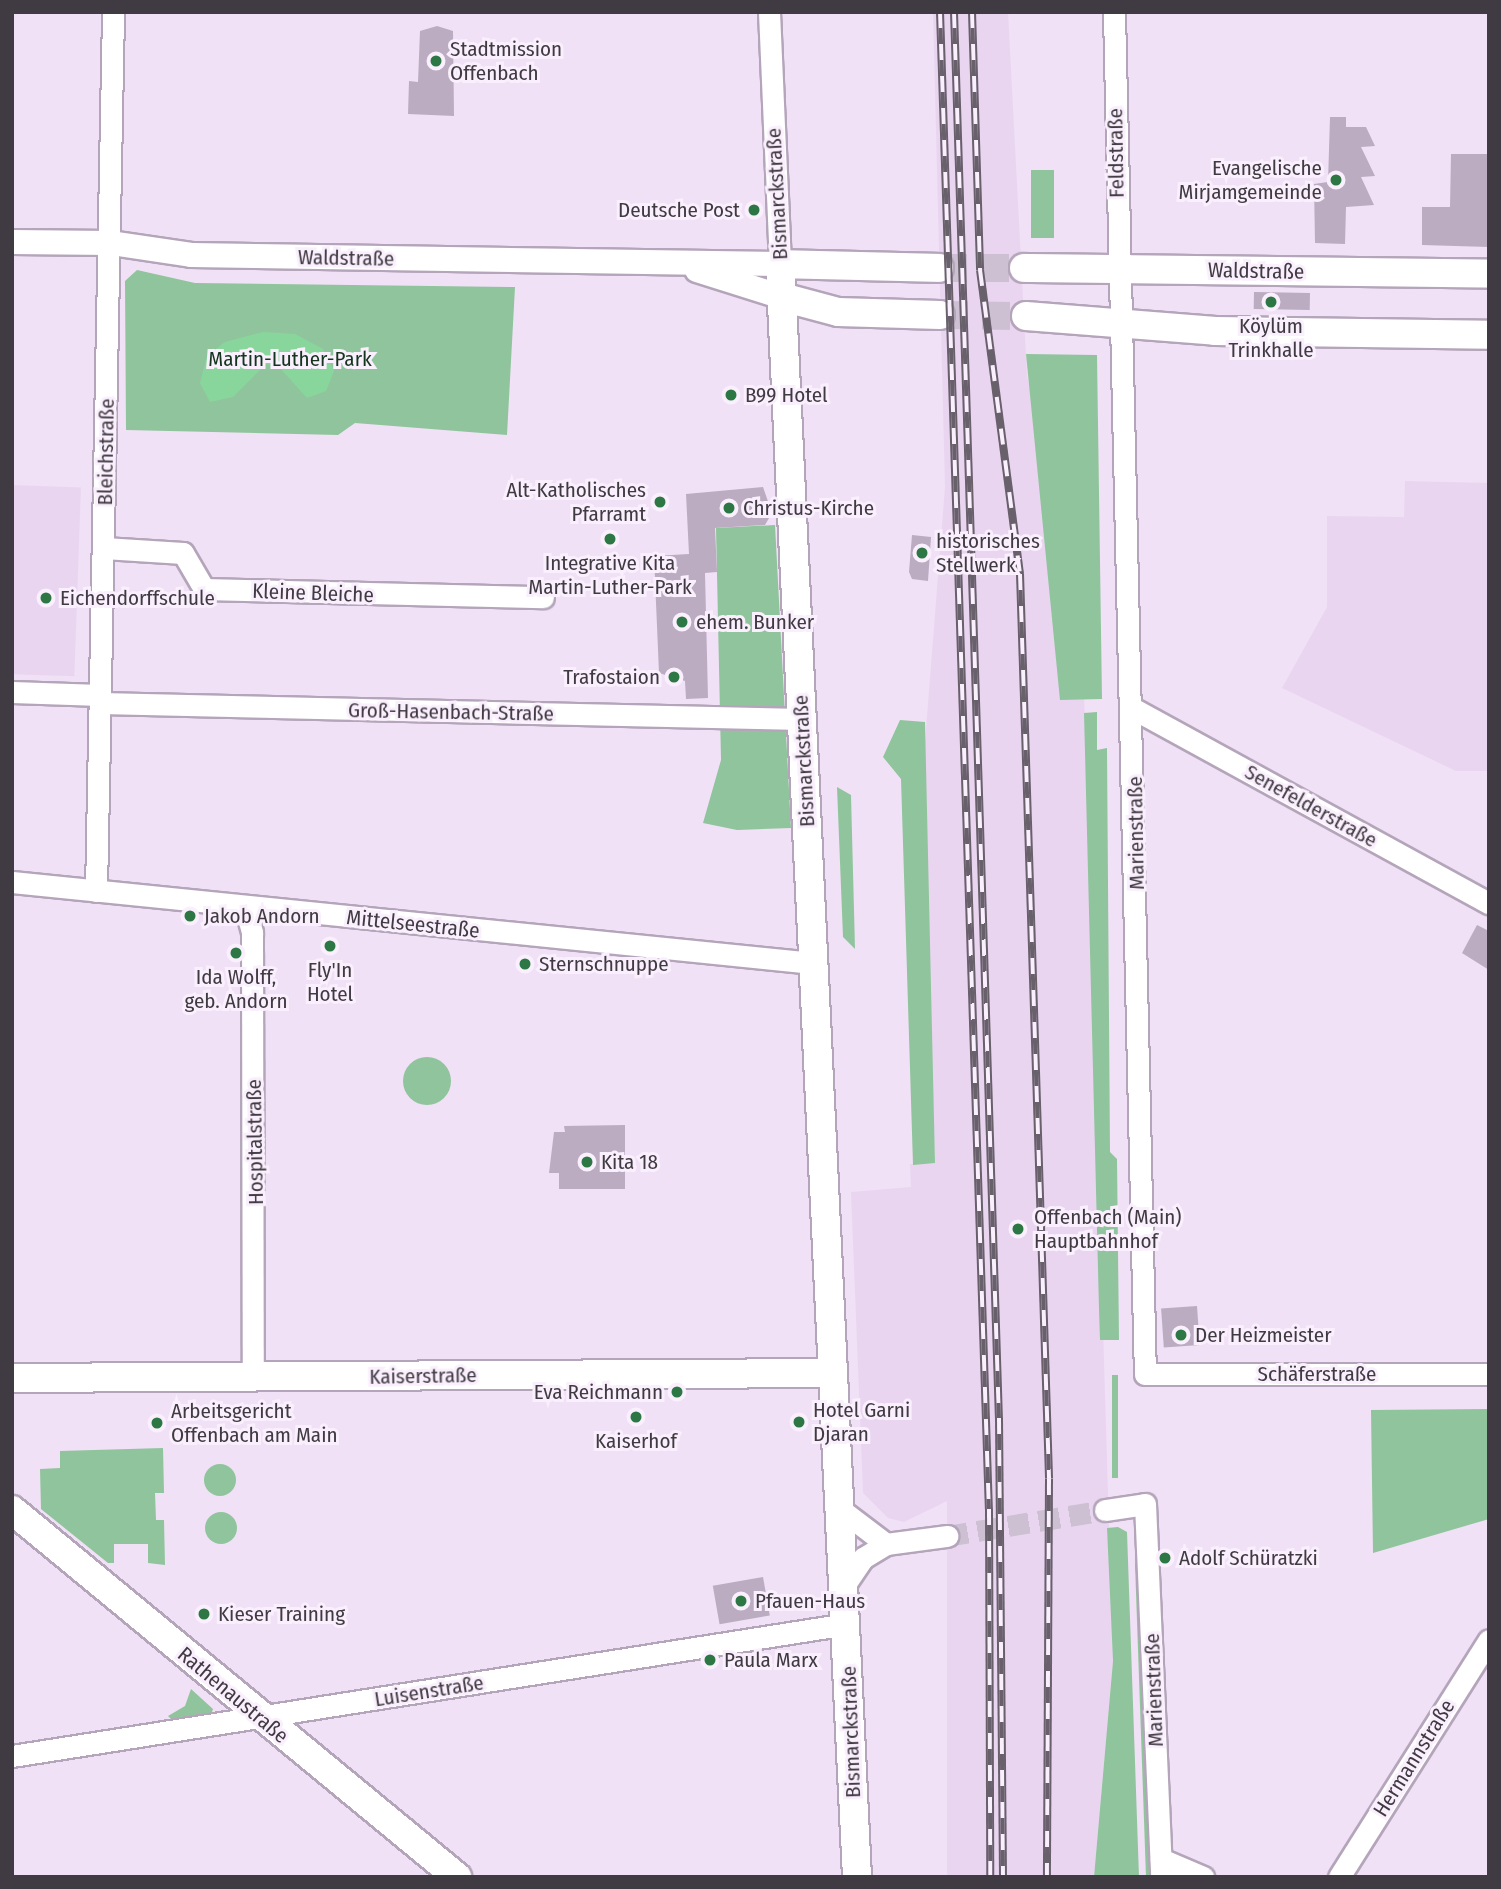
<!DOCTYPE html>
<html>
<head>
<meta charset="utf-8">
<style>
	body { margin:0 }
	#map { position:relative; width:1501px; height:1889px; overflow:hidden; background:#f0e1f6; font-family:"Fira Sans Condensed",sans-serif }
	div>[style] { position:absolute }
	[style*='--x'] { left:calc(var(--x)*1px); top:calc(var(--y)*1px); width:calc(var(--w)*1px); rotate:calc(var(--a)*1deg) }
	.built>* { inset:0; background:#e9d5f0; transform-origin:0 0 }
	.green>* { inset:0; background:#90c49c; transform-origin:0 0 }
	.round { border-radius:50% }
	.water>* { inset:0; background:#89d69c }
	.building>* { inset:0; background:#bbacc1; transform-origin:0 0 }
	.minor-tunnel>* { height:21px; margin-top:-10.5px; transform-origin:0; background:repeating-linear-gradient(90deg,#cdc0d2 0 21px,transparent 0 31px) }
	.secondary-tunnel>* { height:28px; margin-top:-14px; transform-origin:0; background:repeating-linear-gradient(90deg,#cdc0d2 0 28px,transparent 0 42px) }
	.roads { filter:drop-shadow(2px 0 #b4a5ba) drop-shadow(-2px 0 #b4a5ba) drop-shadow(0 2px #b4a5ba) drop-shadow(0 -2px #b4a5ba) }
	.minor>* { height:21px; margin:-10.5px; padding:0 10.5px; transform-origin:10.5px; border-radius:10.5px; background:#fff }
	.tertiary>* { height:24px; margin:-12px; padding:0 12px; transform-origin:12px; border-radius:12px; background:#fff }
	.secondary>* { height:28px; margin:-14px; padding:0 14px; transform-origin:14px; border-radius:14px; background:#fff }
	.rail>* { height:8px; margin-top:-4px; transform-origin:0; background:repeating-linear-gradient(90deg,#faf0fd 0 16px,#68606b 0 32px); box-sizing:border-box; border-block:2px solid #68606b }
	.dots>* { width:19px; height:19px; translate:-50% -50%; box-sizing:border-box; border:4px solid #faf0fd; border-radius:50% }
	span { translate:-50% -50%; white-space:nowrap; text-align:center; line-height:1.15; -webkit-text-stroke:6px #faf0fd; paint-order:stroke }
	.poi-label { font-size:21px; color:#403a42 }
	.left { translate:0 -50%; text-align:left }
	.right { translate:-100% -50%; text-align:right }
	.street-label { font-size:21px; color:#403a42 }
	.park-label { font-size:21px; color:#13341d }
	.frame { position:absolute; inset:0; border:14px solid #403a42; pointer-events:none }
</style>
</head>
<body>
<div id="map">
	<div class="built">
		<i style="clip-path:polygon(933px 12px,1008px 12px,1027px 375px,1083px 660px,1113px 1661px,1094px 1877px,947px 1877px,947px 1501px,904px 1522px,888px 1518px,863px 1493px,851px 1192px,911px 1187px,910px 1164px,935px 1163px,923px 767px,945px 487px)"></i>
		<i style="clip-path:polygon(1405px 481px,1489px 483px,1489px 771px,1456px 771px,1282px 688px,1327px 607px,1327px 516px,1404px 517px)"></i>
		<i style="left:12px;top:485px;width:69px;height:189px;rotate:2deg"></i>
	</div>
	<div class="green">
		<i style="left:1031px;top:170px;width:23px;height:68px"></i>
		<i style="clip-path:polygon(137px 270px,195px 283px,515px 287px,507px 435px,355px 423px,338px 435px,126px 430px,125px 281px)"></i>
		<i style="clip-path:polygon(1026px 354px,1097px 355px,1102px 699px,1060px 700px)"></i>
		<i style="clip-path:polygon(775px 525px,791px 828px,737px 830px,703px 823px,721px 760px,716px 528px)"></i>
		<i style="clip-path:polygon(1097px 712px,1097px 750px,1107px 748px,1110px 1152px,1117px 1159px,1119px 1340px,1100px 1340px,1099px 1309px,1084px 713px)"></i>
		<i style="clip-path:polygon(900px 720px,925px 722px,935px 1163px,913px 1165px,901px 779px,883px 757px)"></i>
		<i style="clip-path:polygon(837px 787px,851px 795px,855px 949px,843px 937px)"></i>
		<i class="round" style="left:403px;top:1057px;width:48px;height:48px"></i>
		<i style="left:1112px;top:1375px;width:6px;height:103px"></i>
		<i style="clip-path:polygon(1489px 1409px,1489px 1519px,1373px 1553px,1371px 1410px)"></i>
		<i style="clip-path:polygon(163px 1448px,164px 1493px,155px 1493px,156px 1520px,164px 1520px,165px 1565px,148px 1563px,148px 1544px,114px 1544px,114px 1563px,108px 1563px,41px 1509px,40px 1469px,60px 1468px,60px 1451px)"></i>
		<i class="round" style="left:204px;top:1464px;width:32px;height:32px"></i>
		<i class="round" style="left:205px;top:1512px;width:32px;height:32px"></i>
		<i style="clip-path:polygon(1118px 1527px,1127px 1532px,1139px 1877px,1094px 1877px,1113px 1661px,1107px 1528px)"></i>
		<i style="clip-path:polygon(1135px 1564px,1140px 1564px,1150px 1877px,1146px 1877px)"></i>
		<i style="clip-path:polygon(191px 1689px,213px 1709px,211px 1715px,173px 1721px,168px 1716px,185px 1706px)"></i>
	</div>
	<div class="water">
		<i style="clip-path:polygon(263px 332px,295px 334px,323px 349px,334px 371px,326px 391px,307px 398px,279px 367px,266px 364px,233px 397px,210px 402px,200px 383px,207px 356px,225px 342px)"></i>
	</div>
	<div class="building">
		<i style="clip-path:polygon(437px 26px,453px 31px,454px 116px,408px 114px,409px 81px,418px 82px,420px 31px)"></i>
		<i style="clip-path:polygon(1330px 117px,1346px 117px,1346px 127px,1366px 127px,1375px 146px,1361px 147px,1375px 176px,1361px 177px,1374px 205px,1346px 207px,1345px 244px,1315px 243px,1314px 184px,1328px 182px)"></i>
		<i style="clip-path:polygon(1451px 154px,1489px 154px,1489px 247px,1422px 245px,1422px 207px,1450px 207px)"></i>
		<i style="left:1254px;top:292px;width:56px;height:17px;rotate:1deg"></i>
		<i style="clip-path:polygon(763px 487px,772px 513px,765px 525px,715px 528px,717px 572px,705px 573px,708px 698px,686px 699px,685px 681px,659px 673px,654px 556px,689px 554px,686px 494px)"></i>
		<i style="clip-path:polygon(912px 535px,931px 537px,928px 581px,912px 579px,909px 572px)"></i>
		<i style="clip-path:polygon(1477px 925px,1489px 931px,1489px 970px,1462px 953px)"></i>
		<i style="clip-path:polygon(625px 1125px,625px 1189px,559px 1189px,559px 1173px,549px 1173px,554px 1132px,565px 1132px,564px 1126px)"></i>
		<i style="left:1197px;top:1306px;width:39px;height:36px;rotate:86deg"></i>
		<i style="left:763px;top:1577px;width:39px;height:51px;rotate:80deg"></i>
	</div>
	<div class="minor-tunnel">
		<i style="--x:947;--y:1536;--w:160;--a:-9.3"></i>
	</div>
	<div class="secondary-tunnel">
		<i style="--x:939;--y:268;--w:85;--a:0"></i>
		<i style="--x:940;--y:315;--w:86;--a:0.7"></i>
	</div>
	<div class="roads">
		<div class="minor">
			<i style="--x:769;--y:12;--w:252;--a:87.5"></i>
			<i style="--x:1114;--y:12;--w:1362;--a:88.7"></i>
			<i style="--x:1145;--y:1374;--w:344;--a:0"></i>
			<i style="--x:104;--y:548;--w:79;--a:3.6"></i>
			<i style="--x:183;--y:553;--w:42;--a:59.7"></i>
			<i style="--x:204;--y:589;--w:339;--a:1.4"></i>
			<i style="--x:12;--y:692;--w:88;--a:2"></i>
			<i style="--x:100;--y:703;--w:702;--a:1.31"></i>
			<i style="--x:1134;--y:709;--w:405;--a:28.7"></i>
			<i style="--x:12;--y:882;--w:805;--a:5.77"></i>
			<i style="--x:96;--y:891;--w:879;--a:-88.89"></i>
			<i style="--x:245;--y:906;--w:28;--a:75"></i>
			<i style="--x:252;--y:933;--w:445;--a:89.9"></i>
			<i style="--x:840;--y:1509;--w:58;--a:37.3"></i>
			<i style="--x:1105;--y:1510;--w:40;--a:-8.5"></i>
			<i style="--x:1145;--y:1504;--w:373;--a:87.5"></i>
			<i style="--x:844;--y:1586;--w:34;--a:-56"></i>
			<i style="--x:863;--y:1558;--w:27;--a:-31"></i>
			<i style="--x:886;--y:1544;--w:62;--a:-7.5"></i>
			<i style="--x:12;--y:1756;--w:844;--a:-8.99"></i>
			<i style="--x:1161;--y:1859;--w:46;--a:23.2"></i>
			<i style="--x:1339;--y:1877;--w:280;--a:-57.7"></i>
		</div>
		<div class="tertiary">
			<i style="--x:12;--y:242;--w:99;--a:0.6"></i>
			<i style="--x:111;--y:243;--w:81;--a:8.5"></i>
			<i style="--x:191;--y:255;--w:589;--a:0.88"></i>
			<i style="--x:697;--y:270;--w:89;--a:17.6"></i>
		</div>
		<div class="secondary">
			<i style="--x:1024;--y:268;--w:465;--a:0.7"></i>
			<i style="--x:782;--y:297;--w:58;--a:15"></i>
			<i style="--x:838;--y:312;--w:102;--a:1.7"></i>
			<i style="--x:1026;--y:316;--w:190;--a:4.5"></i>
			<i style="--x:1215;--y:331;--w:274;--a:0.8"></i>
			<i style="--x:12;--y:1378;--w:821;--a:-0.35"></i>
			<i style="--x:12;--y:1510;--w:577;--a:39.51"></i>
			<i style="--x:857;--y:1877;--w:1615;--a:-92.73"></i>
			<i style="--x:780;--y:264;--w:159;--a:1.4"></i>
		</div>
	</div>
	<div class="rail">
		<i style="--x:940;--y:12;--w:1498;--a:88.13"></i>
		<i style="--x:989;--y:1509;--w:368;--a:89.8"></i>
		<i style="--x:954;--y:12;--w:1407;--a:88.17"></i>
		<i style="--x:999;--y:1418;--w:459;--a:89.5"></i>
		<i style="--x:972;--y:12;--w:258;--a:88.2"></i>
		<i style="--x:980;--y:270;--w:307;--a:82.5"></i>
		<i style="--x:1020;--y:574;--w:905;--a:88.16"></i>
		<i style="--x:1049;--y:1479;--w:398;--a:90.3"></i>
	</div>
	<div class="dots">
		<i style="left:436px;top:61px;background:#2d7745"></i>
		<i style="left:1336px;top:180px;background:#2d7745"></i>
		<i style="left:754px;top:210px;background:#2d7745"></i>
		<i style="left:1271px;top:302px;background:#2d7745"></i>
		<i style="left:731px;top:395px;background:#2d7745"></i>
		<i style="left:660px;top:502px;background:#2d7745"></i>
		<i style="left:729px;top:508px;background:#2d7745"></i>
		<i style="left:610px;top:539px;background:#2d7745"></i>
		<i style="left:922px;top:553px;background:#2d7745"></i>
		<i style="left:46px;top:598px;background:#2d7745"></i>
		<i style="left:682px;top:622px;background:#2d7745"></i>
		<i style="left:674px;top:677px;background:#2d7745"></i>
		<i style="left:190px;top:916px;background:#2d7745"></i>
		<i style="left:330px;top:946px;background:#2d7745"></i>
		<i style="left:236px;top:953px;background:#2d7745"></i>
		<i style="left:525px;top:964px;background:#2d7745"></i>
		<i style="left:587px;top:1162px;background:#2d7745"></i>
		<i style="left:1018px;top:1229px;background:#2d7745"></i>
		<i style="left:1181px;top:1335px;background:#2d7745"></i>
		<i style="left:677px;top:1392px;background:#2d7745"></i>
		<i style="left:636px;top:1417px;background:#2d7745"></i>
		<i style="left:799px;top:1422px;background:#2d7745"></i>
		<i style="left:157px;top:1423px;background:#2d7745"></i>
		<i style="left:1165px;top:1558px;background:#2d7745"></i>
		<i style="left:741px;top:1601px;background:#2d7745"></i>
		<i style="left:204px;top:1614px;background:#2d7745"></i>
		<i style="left:710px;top:1660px;background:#2d7745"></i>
	</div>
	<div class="poi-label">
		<span class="left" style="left:450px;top:61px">Stadtmission<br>Offenbach</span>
		<span class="right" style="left:1322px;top:180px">Evangelische<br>Mirjamgemeinde</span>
		<span class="right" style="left:740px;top:210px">Deutsche Post</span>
		<span style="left:1271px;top:338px">Köylüm<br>Trinkhalle</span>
		<span class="left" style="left:745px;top:395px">B99 Hotel</span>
		<span class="right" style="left:646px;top:502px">Alt-Katholisches<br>Pfarramt</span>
		<span class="left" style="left:743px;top:508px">Christus-Kirche</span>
		<span class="left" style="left:936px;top:553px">historisches<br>Stellwerk</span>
		<span style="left:610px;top:575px">Integrative Kita<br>Martin-Luther-Park</span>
		<span class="left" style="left:60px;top:598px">Eichendorffschule</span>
		<span class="left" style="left:696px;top:622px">ehem. Bunker</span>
		<span class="right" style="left:660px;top:677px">Trafostaion</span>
		<span class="left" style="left:204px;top:916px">Jakob Andorn</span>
		<span class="left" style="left:539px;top:964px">Sternschnuppe</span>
		<span style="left:330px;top:982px">Fly'In<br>Hotel</span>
		<span style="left:236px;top:989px">Ida Wolff,<br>geb. Andorn</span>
		<span class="left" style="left:601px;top:1162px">Kita 18</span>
		<span class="left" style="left:1034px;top:1229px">Offenbach (Main)<br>Hauptbahnhof</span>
		<span class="left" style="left:1195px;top:1335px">Der Heizmeister</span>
		<span class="right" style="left:663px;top:1392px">Eva Reichmann</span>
		<span class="left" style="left:813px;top:1422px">Hotel Garni<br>Djaran</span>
		<span class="left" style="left:171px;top:1423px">Arbeitsgericht<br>Offenbach am Main</span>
		<span style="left:636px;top:1441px">Kaiserhof</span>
		<span class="left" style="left:1179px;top:1558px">Adolf Schüratzki</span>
		<span class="left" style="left:755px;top:1601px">Pfauen-Haus</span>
		<span class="left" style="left:218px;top:1614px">Kieser Training</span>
		<span class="left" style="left:724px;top:1660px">Paula Marx</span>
	</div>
	<div class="street-label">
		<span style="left:1116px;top:153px;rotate:-91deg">Feldstraße</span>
		<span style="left:777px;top:194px;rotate:-93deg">Bismarckstraße</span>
		<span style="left:346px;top:258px;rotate:1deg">Waldstraße</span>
		<span style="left:1256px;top:271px;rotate:1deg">Waldstraße</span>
		<span style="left:106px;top:452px;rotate:-89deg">Bleichstraße</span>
		<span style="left:313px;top:593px;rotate:2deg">Kleine Bleiche</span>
		<span style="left:451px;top:712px;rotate:1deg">Groß-Hasenbach-Straße</span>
		<span style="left:804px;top:761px;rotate:-93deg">Bismarckstraße</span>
		<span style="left:1311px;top:806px;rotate:29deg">Senefelderstraße</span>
		<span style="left:1136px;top:833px;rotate:-91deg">Marienstraße</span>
		<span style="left:413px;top:924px;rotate:6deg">Mittelseestraße</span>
		<span style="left:255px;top:1142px;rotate:-91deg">Hospitalstraße</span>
		<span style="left:1317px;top:1374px">Schäferstraße</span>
		<span style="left:423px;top:1376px;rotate:-1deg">Kaiserstraße</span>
		<span style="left:1154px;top:1690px;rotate:-92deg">Marienstraße</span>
		<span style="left:429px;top:1691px;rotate:-9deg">Luisenstraße</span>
		<span style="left:233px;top:1695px;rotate:40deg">Rathenaustraße</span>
		<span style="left:851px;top:1732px;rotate:-92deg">Bismarckstraße</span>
		<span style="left:1414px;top:1758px;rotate:-58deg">Hermannstraße</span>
	</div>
	<div class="park-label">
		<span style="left:290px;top:359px">Martin-Luther-Park</span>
	</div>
	<div class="frame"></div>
</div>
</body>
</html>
